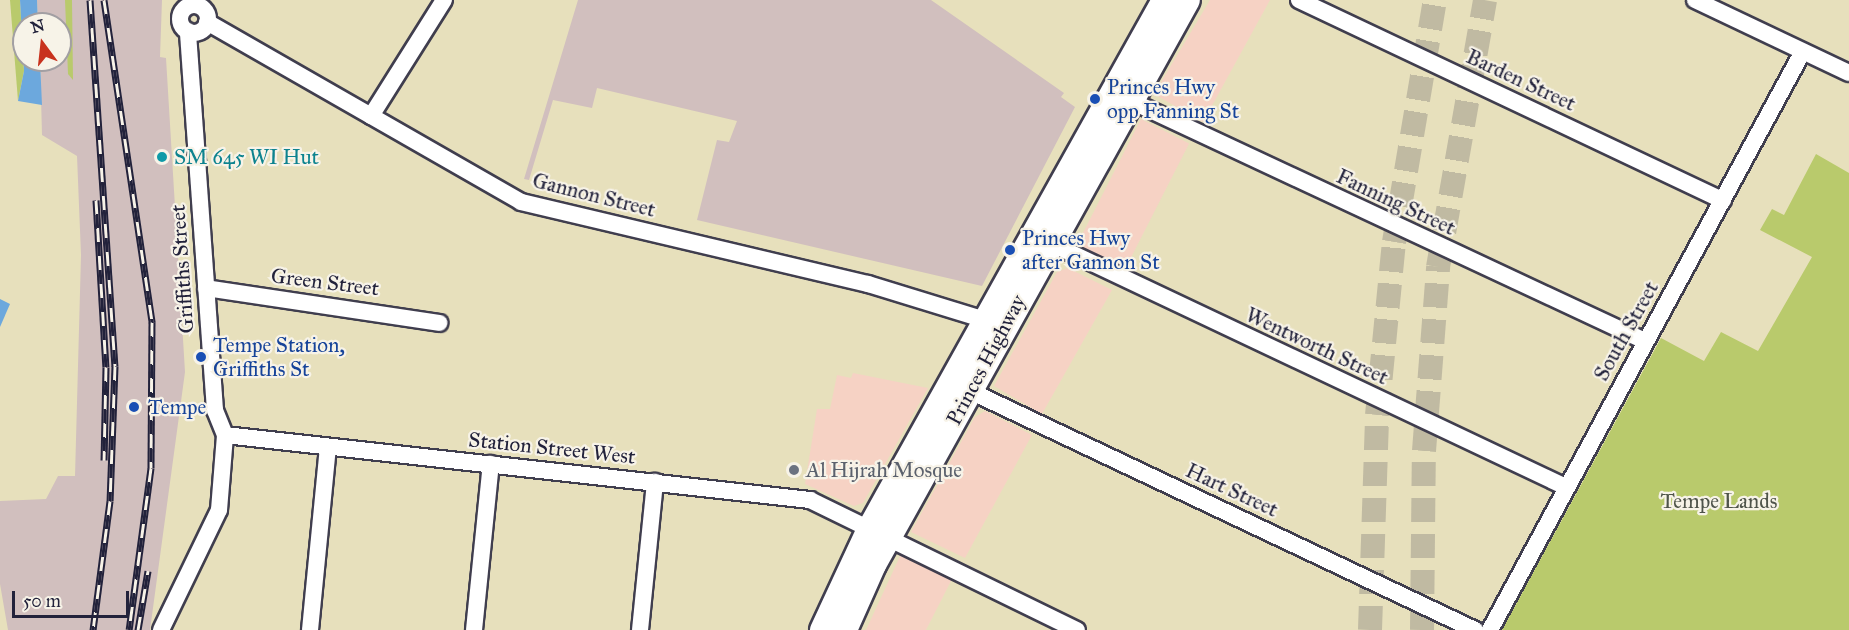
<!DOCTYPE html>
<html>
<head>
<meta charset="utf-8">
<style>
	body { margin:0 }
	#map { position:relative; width:1849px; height:630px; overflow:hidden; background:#e7e0bc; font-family:"IM FELL Great Primer",serif }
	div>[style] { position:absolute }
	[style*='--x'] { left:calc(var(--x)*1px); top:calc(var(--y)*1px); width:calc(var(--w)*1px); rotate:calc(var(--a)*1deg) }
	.built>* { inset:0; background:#f6d2c4; transform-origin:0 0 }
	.industrial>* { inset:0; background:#d1bfbe }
	.green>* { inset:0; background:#b9ca6c }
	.water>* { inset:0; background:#6ca8dd }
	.highway-tunnel>* { height:24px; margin-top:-12px; transform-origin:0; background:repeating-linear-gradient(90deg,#c0baa2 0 24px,transparent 0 36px) }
	.roads { filter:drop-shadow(2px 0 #403e4e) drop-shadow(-2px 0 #403e4e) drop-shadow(0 2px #403e4e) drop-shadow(0 -2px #403e4e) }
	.minor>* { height:16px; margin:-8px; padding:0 8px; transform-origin:8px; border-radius:8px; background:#fff }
	.minor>.ring { margin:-8px; padding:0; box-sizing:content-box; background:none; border:16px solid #fff; border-radius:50% }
	.highway>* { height:24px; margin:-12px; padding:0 12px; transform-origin:12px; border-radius:12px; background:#fff }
	.rail>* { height:7px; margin-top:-3.5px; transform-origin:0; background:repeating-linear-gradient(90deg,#f7f3e8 0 14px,#22223b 0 28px); box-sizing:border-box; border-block:2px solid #22223b }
	.dots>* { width:16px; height:16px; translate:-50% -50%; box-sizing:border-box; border:3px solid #f7f3e8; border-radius:50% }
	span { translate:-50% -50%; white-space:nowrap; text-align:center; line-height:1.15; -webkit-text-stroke:4.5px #f7f3e8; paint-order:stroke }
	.street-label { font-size:21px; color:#22223b }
	.transit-label { font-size:21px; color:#164399 }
	.left { translate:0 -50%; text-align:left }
	.culture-label { font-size:21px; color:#0d838f }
	.worship-label { font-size:21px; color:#5b616d }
	.park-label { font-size:21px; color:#4f544a }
	.north { position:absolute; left:12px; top:12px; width:60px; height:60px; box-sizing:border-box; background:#f7f3e8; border:2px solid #a29fa3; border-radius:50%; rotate:345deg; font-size:16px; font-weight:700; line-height:24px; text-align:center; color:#22223b }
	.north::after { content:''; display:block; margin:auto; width:21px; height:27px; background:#c8321e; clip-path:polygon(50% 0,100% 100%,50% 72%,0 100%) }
	.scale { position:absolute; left:12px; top:591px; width:117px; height:27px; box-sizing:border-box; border:3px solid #22223b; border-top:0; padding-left:8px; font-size:18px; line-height:21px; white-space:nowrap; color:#22223b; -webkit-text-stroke:4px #f7f3e8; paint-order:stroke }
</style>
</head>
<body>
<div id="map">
	<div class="built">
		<i style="clip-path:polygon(1210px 0,1270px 0,1203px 122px,1154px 94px)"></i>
		<i style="left:1141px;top:119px;width:54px;height:142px;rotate:27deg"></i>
		<i style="clip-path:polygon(1068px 268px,1112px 290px,1042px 414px,994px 386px,1057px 272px)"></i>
		<i style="clip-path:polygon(853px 373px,928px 388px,863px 503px,854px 506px,805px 484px,817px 409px,830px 409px,837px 375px,851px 378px)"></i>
		<i style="clip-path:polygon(985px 411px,1032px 435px,965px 558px,911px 532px,975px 417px)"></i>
		<i style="clip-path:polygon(901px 554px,952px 579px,926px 630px,866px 630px)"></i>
	</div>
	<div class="industrial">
		<i style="clip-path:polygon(37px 0,162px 0,160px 57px,166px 58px,185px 372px,150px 630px,8px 630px,0 584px,0 501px,46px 499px,58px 476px,75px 476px,81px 255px,77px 156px,42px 135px,40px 60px,60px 60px,60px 24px,38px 24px)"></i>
		<i style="clip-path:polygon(578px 0,931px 0,1064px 93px,1061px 97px,1075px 107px,982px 286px,697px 220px,717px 140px,729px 142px,737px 121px,597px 88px,592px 108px,553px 100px,529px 180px,524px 179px)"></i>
	</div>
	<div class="green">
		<i style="clip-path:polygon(10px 0,20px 0,24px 71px,18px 101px)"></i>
		<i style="clip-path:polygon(65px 0,72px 0,73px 80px,68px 74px)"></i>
		<i style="clip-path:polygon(1816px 154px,1849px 173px,1849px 630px,1502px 630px,1661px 338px,1704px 361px,1721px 332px,1758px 351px,1812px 257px,1760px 230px,1772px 209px,1784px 215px)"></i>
	</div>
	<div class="water">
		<i style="clip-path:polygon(20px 0,37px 0,38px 24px,24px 24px,24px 60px,40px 60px,42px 105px,18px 101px,24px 71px)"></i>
		<i style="clip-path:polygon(0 299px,10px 304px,0 327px)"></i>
	</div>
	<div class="highway-tunnel">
		<i style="--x:1370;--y:630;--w:215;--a:-88.1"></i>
		<i style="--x:1377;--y:415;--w:174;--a:-84.4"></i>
		<i style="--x:1394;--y:242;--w:245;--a:-80.4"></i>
		<i style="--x:1422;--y:630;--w:179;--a:-89.4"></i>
		<i style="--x:1424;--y:451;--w:185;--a:-85.6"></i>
		<i style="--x:1438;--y:267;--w:271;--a:-80"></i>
	</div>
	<div class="roads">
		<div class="minor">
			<i style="--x:1299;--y:0;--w:469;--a:25.3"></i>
			<i style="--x:1695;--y:0;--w:170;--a:25.4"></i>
			<i class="ring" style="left:180px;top:5px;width:12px;height:12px"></i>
			<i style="--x:207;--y:22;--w:362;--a:29.8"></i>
			<i style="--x:521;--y:202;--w:357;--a:13.3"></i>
			<i style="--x:868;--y:284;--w:133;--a:17.1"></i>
			<i style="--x:1129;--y:100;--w:570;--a:25.04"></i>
			<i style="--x:371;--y:116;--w:137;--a:-57.8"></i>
			<i style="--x:1050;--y:243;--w:571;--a:25.31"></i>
			<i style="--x:206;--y:288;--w:236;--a:8.5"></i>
			<i style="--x:970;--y:391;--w:559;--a:25.33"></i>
			<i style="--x:225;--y:435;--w:589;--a:6.34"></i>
			<i style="--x:810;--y:500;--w:297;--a:26"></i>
			<i style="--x:161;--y:630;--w:133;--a:-64.2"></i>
			<i style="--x:219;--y:510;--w:75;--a:-85.4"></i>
			<i style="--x:225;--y:435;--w:27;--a:-112"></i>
			<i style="--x:215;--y:410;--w:380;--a:-94.1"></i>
			<i style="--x:310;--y:630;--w:184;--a:-84.4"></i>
			<i style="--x:474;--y:630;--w:167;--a:-84.2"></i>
			<i style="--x:640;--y:630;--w:149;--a:-84.2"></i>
			<i style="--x:1490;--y:630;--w:656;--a:-61.6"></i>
		</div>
		<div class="highway">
			<i style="--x:822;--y:630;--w:114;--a:-65"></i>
			<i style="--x:870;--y:527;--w:603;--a:-60.84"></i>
			<i style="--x:845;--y:630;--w:71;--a:-66"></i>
			<i style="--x:874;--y:565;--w:646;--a:-60.94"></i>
		</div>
	</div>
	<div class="rail">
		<i style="--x:90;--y:0;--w:367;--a:86.1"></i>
		<i style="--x:115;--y:366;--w:135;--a:92.1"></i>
		<i style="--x:110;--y:501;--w:130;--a:97.5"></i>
		<i style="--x:104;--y:0;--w:326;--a:81.5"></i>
		<i style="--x:152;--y:322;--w:146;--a:90.4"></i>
		<i style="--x:151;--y:468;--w:163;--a:97.7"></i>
		<i style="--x:96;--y:200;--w:167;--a:86.6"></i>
		<i style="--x:106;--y:367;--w:93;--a:91.2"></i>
		<i style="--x:138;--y:630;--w:60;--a:-80.4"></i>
	</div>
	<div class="dots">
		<i style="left:1095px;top:99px;background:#1a4fb4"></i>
		<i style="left:162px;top:157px;background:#0f9aa8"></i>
		<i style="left:1010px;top:250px;background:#1a4fb4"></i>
		<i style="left:201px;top:357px;background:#1a4fb4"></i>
		<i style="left:134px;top:407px;background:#1a4fb4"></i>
		<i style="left:794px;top:470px;background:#6b7280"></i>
	</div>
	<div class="street-label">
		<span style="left:1521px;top:80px;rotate:25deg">Barden Street</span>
		<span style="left:594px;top:195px;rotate:14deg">Gannon Street</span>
		<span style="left:1396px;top:202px;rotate:25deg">Fanning Street</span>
		<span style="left:182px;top:269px;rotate:-94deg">Griffiths Street</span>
		<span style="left:325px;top:282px;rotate:7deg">Green Street</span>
		<span style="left:1626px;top:331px;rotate:-61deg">South Street</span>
		<span style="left:1317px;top:346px;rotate:25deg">Wentworth Street</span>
		<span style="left:986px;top:360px;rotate:-62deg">Princes Highway</span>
		<span style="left:552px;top:448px;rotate:6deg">Station Street West</span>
		<span style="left:1232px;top:490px;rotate:25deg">Hart Street</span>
	</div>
	<div class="transit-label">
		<span class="left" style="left:1107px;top:99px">Princes Hwy<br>opp Fanning St</span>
		<span class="left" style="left:1022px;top:250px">Princes Hwy<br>after Gannon St</span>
		<span class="left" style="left:213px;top:357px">Tempe Station,<br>Griffiths St</span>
		<span class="left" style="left:148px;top:407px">Tempe</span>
	</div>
	<div class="culture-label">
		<span class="left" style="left:174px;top:157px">SM 645 WI Hut</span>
	</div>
	<div class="worship-label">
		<span class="left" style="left:806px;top:470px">Al Hijrah Mosque</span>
	</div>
	<div class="park-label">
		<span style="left:1719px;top:501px">Tempe Lands</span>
	</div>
	<div class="north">N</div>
	<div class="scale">50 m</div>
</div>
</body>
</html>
